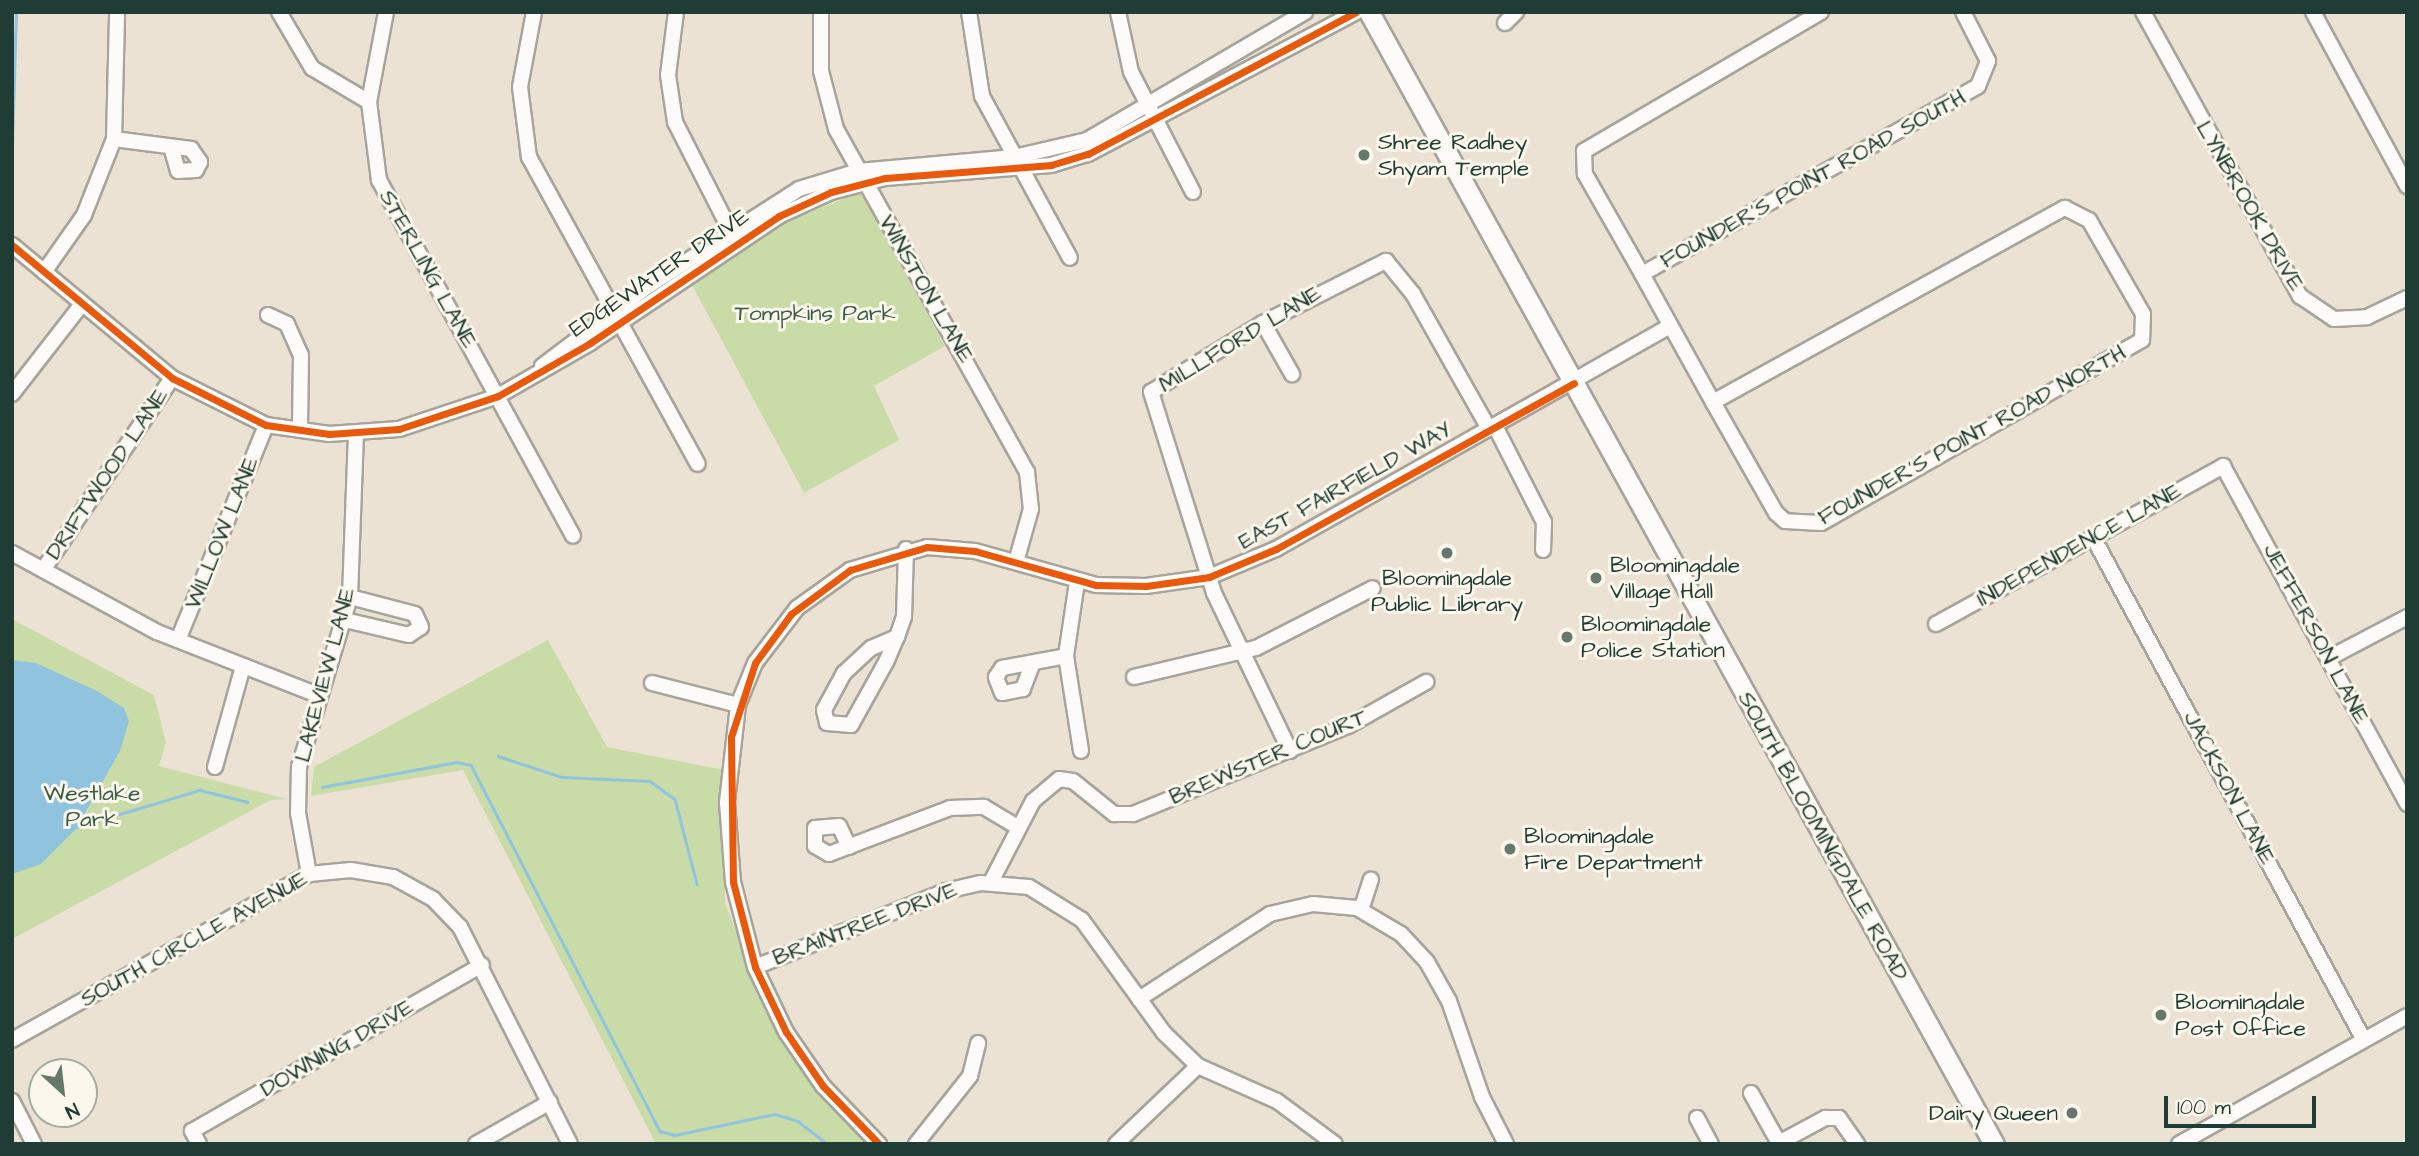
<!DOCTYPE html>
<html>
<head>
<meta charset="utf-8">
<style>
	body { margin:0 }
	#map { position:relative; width:2419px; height:1156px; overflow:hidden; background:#ebe2d4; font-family:"Architects Daughter",sans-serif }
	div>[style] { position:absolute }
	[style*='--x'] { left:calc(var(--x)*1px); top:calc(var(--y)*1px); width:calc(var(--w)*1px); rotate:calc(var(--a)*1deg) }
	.green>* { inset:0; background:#c9dca7 }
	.water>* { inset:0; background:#90c3de }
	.stream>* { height:2.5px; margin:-1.25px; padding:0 1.25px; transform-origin:1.25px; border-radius:1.25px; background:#90c3de }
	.roads { filter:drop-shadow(2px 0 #a6a49b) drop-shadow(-2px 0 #a6a49b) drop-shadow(0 2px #a6a49b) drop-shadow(0 -2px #a6a49b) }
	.minor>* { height:14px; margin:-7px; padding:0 7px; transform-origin:7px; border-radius:7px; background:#fcfbf9 }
	.major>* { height:19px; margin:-9.5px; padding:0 9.5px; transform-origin:9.5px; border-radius:9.5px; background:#fcfbf9 }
	.cycleway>* { height:7px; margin:-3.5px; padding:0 3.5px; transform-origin:3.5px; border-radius:3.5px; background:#e8590c }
	.dots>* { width:19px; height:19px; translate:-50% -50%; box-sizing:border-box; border:4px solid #fbf7ec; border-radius:50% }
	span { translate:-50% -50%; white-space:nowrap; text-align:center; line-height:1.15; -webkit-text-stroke:6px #fbf7ec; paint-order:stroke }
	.poi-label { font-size:23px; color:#1f3d34 }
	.left { translate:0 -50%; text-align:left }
	.right { translate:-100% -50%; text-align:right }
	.street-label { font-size:23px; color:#1f3d34 }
	.park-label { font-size:23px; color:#3c5c44 }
	.frame { position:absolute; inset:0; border:14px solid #1f3d34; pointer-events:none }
	.north { position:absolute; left:28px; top:1058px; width:70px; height:70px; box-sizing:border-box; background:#fbf7ec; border:2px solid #a3ada2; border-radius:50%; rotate:153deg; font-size:19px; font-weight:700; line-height:28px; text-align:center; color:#1f3d34 }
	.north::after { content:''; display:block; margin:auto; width:24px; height:32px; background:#66776c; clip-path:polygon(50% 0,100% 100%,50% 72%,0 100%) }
	.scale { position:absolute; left:2164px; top:1096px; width:152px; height:32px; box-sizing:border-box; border:4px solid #1f3d34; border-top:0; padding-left:9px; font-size:21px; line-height:24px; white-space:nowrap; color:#1f3d34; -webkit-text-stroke:5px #fbf7ec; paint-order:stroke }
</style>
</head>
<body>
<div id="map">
	<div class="green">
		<i style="clip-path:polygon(860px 192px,945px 346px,874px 386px,899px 440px,804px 493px,692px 285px,774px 227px)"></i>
		<i style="clip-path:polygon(12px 619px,154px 695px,166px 742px,159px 766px,287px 799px,271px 800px,12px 939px)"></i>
		<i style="clip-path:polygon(548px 640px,607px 747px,724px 770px,725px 903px,765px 1006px,816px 1083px,875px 1144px,656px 1144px,463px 770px,311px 796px,314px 767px)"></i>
	</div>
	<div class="water">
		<i style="clip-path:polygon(12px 660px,36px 663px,97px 691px,124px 708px,129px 721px,120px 751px,76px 829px,41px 864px,12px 874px)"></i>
	</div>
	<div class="stream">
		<i style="--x:12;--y:146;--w:134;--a:-88.3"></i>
		<i style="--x:498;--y:756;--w:67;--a:18.2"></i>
		<i style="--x:562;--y:777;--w:88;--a:2.6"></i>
		<i style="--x:650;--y:781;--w:31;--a:36"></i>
		<i style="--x:675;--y:799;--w:88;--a:75.5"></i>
		<i style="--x:322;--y:787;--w:137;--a:-10.5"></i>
		<i style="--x:457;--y:762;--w:14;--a:12"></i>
		<i style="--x:471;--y:765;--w:412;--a:62.7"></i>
		<i style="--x:660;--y:1131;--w:16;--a:15"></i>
		<i style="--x:675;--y:1135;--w:102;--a:-11.9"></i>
		<i style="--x:775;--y:1114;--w:24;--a:17"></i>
		<i style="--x:798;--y:1121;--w:37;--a:38"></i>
		<i style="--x:73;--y:828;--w:133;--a:-16.7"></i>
		<i style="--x:200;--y:790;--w:49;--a:14"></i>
	</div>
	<div class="roads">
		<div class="minor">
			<i style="--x:279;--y:12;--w:65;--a:59.5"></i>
			<i style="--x:312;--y:68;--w:66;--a:30.8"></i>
			<i style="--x:386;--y:12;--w:92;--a:100.7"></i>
			<i style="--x:369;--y:102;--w:79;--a:82.7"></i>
			<i style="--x:379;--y:180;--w:405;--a:61.4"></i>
			<i style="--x:534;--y:12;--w:76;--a:100.6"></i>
			<i style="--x:520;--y:87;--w:71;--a:82.7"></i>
			<i style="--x:529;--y:157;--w:350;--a:61.2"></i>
			<i style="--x:676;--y:12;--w:64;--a:97.2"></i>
			<i style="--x:668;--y:75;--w:48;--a:81.5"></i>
			<i style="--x:675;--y:122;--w:132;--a:63"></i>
			<i style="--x:821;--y:12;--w:59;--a:90"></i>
			<i style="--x:821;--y:71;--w:60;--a:75.5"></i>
			<i style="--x:836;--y:129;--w:393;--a:60.9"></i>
			<i style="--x:1027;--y:472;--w:37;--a:84"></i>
			<i style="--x:1031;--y:509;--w:55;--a:105.8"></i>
			<i style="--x:969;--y:12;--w:85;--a:81.2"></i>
			<i style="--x:982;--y:96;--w:184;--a:61.5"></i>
			<i style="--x:1118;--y:12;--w:61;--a:77.8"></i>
			<i style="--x:1131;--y:72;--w:135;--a:62.7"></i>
			<i style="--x:1821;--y:12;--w:275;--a:149.6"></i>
			<i style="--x:1584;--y:151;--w:23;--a:88"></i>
			<i style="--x:1585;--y:174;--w:115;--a:60.3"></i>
			<i style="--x:1642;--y:274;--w:385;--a:-29.2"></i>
			<i style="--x:1978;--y:86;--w:27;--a:-68"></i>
			<i style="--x:1988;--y:61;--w:55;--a:-117"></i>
			<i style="--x:2143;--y:12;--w:325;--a:61.1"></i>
			<i style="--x:2300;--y:296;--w:41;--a:34.1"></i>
			<i style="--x:2334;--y:319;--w:33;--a:-3"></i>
			<i style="--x:2367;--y:317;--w:44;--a:-25.4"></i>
			<i style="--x:2313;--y:12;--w:198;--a:61.6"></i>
			<i style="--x:1505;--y:23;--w:16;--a:-45"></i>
			<i style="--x:114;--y:139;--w:78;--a:7.4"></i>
			<i style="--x:191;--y:149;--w:16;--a:55"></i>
			<i style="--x:200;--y:162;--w:9;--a:117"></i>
			<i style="--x:196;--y:170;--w:18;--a:177"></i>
			<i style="--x:178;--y:171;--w:25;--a:-106"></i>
			<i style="--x:2065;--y:208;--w:27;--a:27"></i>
			<i style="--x:2089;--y:220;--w:108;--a:60.1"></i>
			<i style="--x:2143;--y:314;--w:26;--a:92"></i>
			<i style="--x:2142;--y:340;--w:369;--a:150.3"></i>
			<i style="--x:1821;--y:523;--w:36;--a:-177"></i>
			<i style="--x:1785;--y:521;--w:12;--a:-138"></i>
			<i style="--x:1776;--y:513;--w:128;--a:-119.6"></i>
			<i style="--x:1713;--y:402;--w:402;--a:-28.9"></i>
			<i style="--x:12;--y:245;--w:208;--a:39.7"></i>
			<i style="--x:172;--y:378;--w:105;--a:26.6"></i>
			<i style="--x:266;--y:425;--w:64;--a:8.1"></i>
			<i style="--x:329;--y:434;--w:70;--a:-4.1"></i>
			<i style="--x:399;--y:429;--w:104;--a:-18.4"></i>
			<i style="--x:498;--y:396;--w:106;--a:-29.9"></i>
			<i style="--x:590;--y:343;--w:228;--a:-33.9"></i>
			<i style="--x:779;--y:216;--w:57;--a:-24.8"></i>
			<i style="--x:831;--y:192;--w:56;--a:-14.5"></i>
			<i style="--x:885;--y:178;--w:167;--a:-4.5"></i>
			<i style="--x:1051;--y:165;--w:39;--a:-17"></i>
			<i style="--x:1088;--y:154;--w:303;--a:-27.9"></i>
			<i style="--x:44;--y:272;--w:70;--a:-54.9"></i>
			<i style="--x:84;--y:215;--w:82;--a:-68.5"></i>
			<i style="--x:114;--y:139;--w:127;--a:-88.6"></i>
			<i style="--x:1642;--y:274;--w:146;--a:61"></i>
			<i style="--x:268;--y:315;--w:21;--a:25"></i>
			<i style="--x:287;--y:324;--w:34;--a:66"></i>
			<i style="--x:301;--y:355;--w:75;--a:90.8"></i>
			<i style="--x:1263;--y:323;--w:59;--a:60.4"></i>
			<i style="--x:542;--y:366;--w:133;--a:-37"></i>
			<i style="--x:648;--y:286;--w:179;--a:-32.7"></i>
			<i style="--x:799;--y:189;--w:62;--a:-17"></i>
			<i style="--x:858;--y:171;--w:157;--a:-5.1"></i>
			<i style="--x:1014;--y:157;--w:75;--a:-13.1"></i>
			<i style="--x:1087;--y:140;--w:253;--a:-30.4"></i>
			<i style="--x:12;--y:394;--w:114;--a:-52.1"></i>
			<i style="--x:1495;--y:426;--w:108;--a:63"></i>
			<i style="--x:1544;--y:522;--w:28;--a:92"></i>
			<i style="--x:2093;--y:537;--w:571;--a:61.69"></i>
			<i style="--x:12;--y:553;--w:165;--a:28.6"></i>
			<i style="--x:157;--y:632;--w:173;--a:21.4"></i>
			<i style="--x:43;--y:570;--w:231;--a:-56.1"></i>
			<i style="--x:1077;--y:582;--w:75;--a:98.5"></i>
			<i style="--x:1066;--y:656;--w:96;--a:81"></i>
			<i style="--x:345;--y:620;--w:66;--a:13.2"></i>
			<i style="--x:409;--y:635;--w:14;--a:-34"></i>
			<i style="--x:421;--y:627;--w:14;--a:-115"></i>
			<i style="--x:415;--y:614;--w:67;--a:-165.3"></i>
			<i style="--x:1936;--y:624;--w:328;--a:-28.8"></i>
			<i style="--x:2223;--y:466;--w:385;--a:61.4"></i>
			<i style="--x:897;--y:637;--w:28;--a:157"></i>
			<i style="--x:871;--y:648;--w:37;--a:137"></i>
			<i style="--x:844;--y:673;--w:42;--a:118.4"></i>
			<i style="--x:824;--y:710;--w:13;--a:77"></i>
			<i style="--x:827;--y:723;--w:24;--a:5"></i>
			<i style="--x:851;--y:725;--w:74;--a:-61"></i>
			<i style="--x:887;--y:660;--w:25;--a:-67"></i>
			<i style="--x:897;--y:637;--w:21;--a:-71"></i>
			<i style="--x:904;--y:617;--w:68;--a:-88.3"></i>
			<i style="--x:178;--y:640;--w:232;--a:-67.7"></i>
			<i style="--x:2329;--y:658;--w:88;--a:-27.7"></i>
			<i style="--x:1032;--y:665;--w:26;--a:111"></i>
			<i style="--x:1023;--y:689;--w:21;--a:169"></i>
			<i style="--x:1002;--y:693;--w:17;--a:-111"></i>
			<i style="--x:996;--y:677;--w:11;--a:-56"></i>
			<i style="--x:1002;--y:668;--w:65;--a:-10.6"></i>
			<i style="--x:1134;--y:677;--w:125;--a:-13.4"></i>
			<i style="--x:1256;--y:648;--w:131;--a:-27.1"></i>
			<i style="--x:652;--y:683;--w:89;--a:14.3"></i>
			<i style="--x:1290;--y:751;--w:175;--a:-115.7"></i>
			<i style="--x:1214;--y:593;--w:211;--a:-107.4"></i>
			<i style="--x:1151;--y:392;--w:132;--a:-31.6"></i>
			<i style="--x:1263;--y:323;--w:138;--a:-26.8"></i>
			<i style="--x:1386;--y:261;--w:43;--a:50.7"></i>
			<i style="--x:1413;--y:294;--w:155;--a:60.6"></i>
			<i style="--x:215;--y:767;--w:105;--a:-74.5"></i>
			<i style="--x:849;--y:847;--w:23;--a:-115"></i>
			<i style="--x:839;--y:826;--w:24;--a:175"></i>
			<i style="--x:815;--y:828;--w:18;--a:90"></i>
			<i style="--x:815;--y:846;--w:16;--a:30"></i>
			<i style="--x:829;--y:854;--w:129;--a:-20.8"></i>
			<i style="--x:950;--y:808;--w:34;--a:-2"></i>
			<i style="--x:984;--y:807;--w:39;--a:31"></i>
			<i style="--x:309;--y:874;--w:62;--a:-100.2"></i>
			<i style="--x:298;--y:813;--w:46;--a:-88.8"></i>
			<i style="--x:299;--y:767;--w:177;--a:-73.3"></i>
			<i style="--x:350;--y:597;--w:163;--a:-87.9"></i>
			<i style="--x:991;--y:882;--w:91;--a:-62.6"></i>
			<i style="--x:1033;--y:801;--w:34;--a:-40"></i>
			<i style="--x:1059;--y:779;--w:14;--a:8"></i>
			<i style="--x:1073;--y:781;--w:53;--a:38.8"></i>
			<i style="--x:1114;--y:814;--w:19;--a:0"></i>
			<i style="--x:1133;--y:814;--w:232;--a:-22.3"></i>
			<i style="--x:1348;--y:726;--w:90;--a:-29.4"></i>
			<i style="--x:1361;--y:910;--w:32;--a:-72"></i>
			<i style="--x:755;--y:967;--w:206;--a:-21.7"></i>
			<i style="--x:946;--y:891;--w:36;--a:-13"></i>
			<i style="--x:981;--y:883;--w:48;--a:4.8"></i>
			<i style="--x:1029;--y:887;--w:62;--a:31.9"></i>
			<i style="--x:1082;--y:920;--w:140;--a:54"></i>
			<i style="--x:1164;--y:1033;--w:47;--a:44.1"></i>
			<i style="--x:1198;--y:1066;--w:86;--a:23.9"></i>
			<i style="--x:1277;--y:1101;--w:72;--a:36.6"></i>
			<i style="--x:1139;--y:999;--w:156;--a:-33"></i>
			<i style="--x:1270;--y:914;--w:44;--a:-13.1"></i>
			<i style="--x:1313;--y:904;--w:44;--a:5.2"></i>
			<i style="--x:1357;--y:908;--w:51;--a:30.6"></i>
			<i style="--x:1401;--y:934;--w:38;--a:47"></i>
			<i style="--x:1427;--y:962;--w:45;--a:60.6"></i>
			<i style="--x:1449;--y:1001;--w:102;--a:71"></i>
			<i style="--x:1482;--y:1097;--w:53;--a:62.9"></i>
			<i style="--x:12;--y:1040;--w:340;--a:-29.2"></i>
			<i style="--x:309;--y:874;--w:42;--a:-5.4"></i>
			<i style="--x:351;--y:870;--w:43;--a:9.5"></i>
			<i style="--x:393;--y:877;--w:46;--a:28.8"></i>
			<i style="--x:433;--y:899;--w:39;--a:46"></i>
			<i style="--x:460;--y:927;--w:243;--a:63.1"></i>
			<i style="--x:1751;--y:1093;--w:57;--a:60.8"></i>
			<i style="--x:12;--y:1101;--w:48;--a:62.9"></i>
			<i style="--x:1697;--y:1118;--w:30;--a:62"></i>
			<i style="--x:199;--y:1144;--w:15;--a:-118"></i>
			<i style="--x:192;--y:1131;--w:334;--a:-29.8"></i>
			<i style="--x:476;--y:1144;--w:85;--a:-29.6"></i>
			<i style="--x:879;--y:1144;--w:81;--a:-134"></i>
			<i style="--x:823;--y:1086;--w:65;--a:-124.4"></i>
			<i style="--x:786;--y:1032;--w:72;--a:-115.5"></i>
			<i style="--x:755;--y:967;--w:88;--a:-104.5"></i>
			<i style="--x:733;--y:882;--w:80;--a:-94.3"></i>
			<i style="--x:727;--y:802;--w:98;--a:-83.5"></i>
			<i style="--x:738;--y:705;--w:45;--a:-68"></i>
			<i style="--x:755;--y:663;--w:69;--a:-52.6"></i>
			<i style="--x:797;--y:608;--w:65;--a:-35.6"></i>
			<i style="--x:850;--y:570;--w:80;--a:-16.6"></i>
			<i style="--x:927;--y:547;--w:48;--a:4.8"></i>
			<i style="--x:975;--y:551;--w:126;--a:15.7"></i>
			<i style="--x:1096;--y:585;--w:50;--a:1.1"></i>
			<i style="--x:1146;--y:586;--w:64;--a:-8.1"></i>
			<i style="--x:1209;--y:577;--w:73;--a:-22.7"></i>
			<i style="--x:1276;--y:549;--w:453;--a:-29.5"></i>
			<i style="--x:916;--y:1144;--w:87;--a:-51.5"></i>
			<i style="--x:970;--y:1076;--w:34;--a:-76"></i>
			<i style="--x:1116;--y:1144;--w:113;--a:-43.6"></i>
			<i style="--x:1777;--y:1144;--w:55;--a:-28.4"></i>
			<i style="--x:1825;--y:1118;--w:14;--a:0"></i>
			<i style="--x:1839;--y:1118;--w:32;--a:55"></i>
			<i style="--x:2179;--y:1144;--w:261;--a:-29.3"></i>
		</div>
		<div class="major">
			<i style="--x:1369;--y:12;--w:1293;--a:61.1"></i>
		</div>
	</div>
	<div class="cycleway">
		<i style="--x:12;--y:245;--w:208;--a:39.7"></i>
		<i style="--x:172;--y:378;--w:105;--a:26.6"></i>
		<i style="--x:266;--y:425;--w:64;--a:8.1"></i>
		<i style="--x:329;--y:434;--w:70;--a:-4.1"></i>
		<i style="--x:399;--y:429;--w:104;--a:-18.4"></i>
		<i style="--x:498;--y:396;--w:106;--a:-29.9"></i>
		<i style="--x:590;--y:343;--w:228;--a:-33.9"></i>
		<i style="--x:779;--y:216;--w:57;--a:-24.8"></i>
		<i style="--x:831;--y:192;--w:56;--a:-14.5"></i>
		<i style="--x:885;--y:178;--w:167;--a:-4.5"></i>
		<i style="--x:1051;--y:165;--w:39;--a:-17"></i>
		<i style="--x:1088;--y:154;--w:303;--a:-27.9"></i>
		<i style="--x:879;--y:1144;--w:81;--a:-134"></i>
		<i style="--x:823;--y:1086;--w:65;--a:-124.4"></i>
		<i style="--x:786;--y:1032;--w:72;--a:-115.5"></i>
		<i style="--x:755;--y:967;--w:88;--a:-104.5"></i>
		<i style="--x:733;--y:882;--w:145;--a:-90.8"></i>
		<i style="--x:731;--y:737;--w:78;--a:-72"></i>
		<i style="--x:755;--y:663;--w:61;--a:-53.7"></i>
		<i style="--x:791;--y:614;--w:74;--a:-36.7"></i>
		<i style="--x:850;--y:570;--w:80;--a:-16.6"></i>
		<i style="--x:927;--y:547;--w:48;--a:4.8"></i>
		<i style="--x:975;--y:551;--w:126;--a:15.7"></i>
		<i style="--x:1096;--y:585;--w:50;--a:1.1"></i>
		<i style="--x:1146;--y:586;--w:64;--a:-8.1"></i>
		<i style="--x:1209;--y:577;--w:73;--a:-22.7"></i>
		<i style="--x:1276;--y:549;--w:341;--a:-29.1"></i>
	</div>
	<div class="dots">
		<i style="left:1364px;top:155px;background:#66776c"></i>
		<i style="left:1447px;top:553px;background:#66776c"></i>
		<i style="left:1596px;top:578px;background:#66776c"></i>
		<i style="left:1567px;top:637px;background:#66776c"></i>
		<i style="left:1510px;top:849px;background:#66776c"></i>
		<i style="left:2161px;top:1015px;background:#66776c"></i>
		<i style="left:2072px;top:1113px;background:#66776c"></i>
	</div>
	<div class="poi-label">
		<span class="left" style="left:1378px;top:155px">Shree Radhey<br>Shyam Temple</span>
		<span class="left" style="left:1610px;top:578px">Bloomingdale<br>Village Hall</span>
		<span style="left:1447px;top:591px">Bloomingdale<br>Public Library</span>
		<span class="left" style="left:1581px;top:637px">Bloomingdale<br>Police Station</span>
		<span class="left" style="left:1524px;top:849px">Bloomingdale<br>Fire Department</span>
		<span class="left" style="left:2175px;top:1015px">Bloomingdale<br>Post Office</span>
		<span class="right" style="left:2058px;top:1113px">Dairy Queen</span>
	</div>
	<div class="street-label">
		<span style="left:1813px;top:179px;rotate:-29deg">FOUNDER'S POINT ROAD SOUTH</span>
		<span style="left:2250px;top:206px;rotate:60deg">LYNBROOK DRIVE</span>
		<span style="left:428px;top:269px;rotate:61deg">STERLING LANE</span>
		<span style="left:659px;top:273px;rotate:-34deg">EDGEWATER DRIVE</span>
		<span style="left:926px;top:289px;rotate:60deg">WINSTON LANE</span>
		<span style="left:1240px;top:339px;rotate:-31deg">MILLFORD LANE</span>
		<span style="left:1972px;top:435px;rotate:-29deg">FOUNDER'S POINT ROAD NORTH</span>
		<span style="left:107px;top:474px;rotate:-56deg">DRIFTWOOD LANE</span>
		<span style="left:1345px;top:486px;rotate:-29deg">EAST FAIRFIELD WAY</span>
		<span style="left:222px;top:533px;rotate:-68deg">WILLOW LANE</span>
		<span style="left:2079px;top:545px;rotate:-29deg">INDEPENDENCE LANE</span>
		<span style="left:2316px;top:634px;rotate:62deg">JEFFERSON LANE</span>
		<span style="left:325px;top:675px;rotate:-75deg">LAKEVIEW LANE</span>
		<span style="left:1268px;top:757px;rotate:-23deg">BREWSTER COURT</span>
		<span style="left:2229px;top:788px;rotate:62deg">JACKSON LANE</span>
		<span style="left:1823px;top:836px;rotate:61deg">SOUTH BLOOMINGDALE ROAD</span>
		<span style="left:865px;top:924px;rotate:-21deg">BRAINTREE DRIVE</span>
		<span style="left:194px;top:939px;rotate:-29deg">SOUTH CIRCLE AVENUE</span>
		<span style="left:337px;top:1048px;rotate:-30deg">DOWNING DRIVE</span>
	</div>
	<div class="park-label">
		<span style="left:815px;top:313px">Tompkins Park</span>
		<span style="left:92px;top:806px">Westlake<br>Park</span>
	</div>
	<div class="frame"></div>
	<div class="north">N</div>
	<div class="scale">100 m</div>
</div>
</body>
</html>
